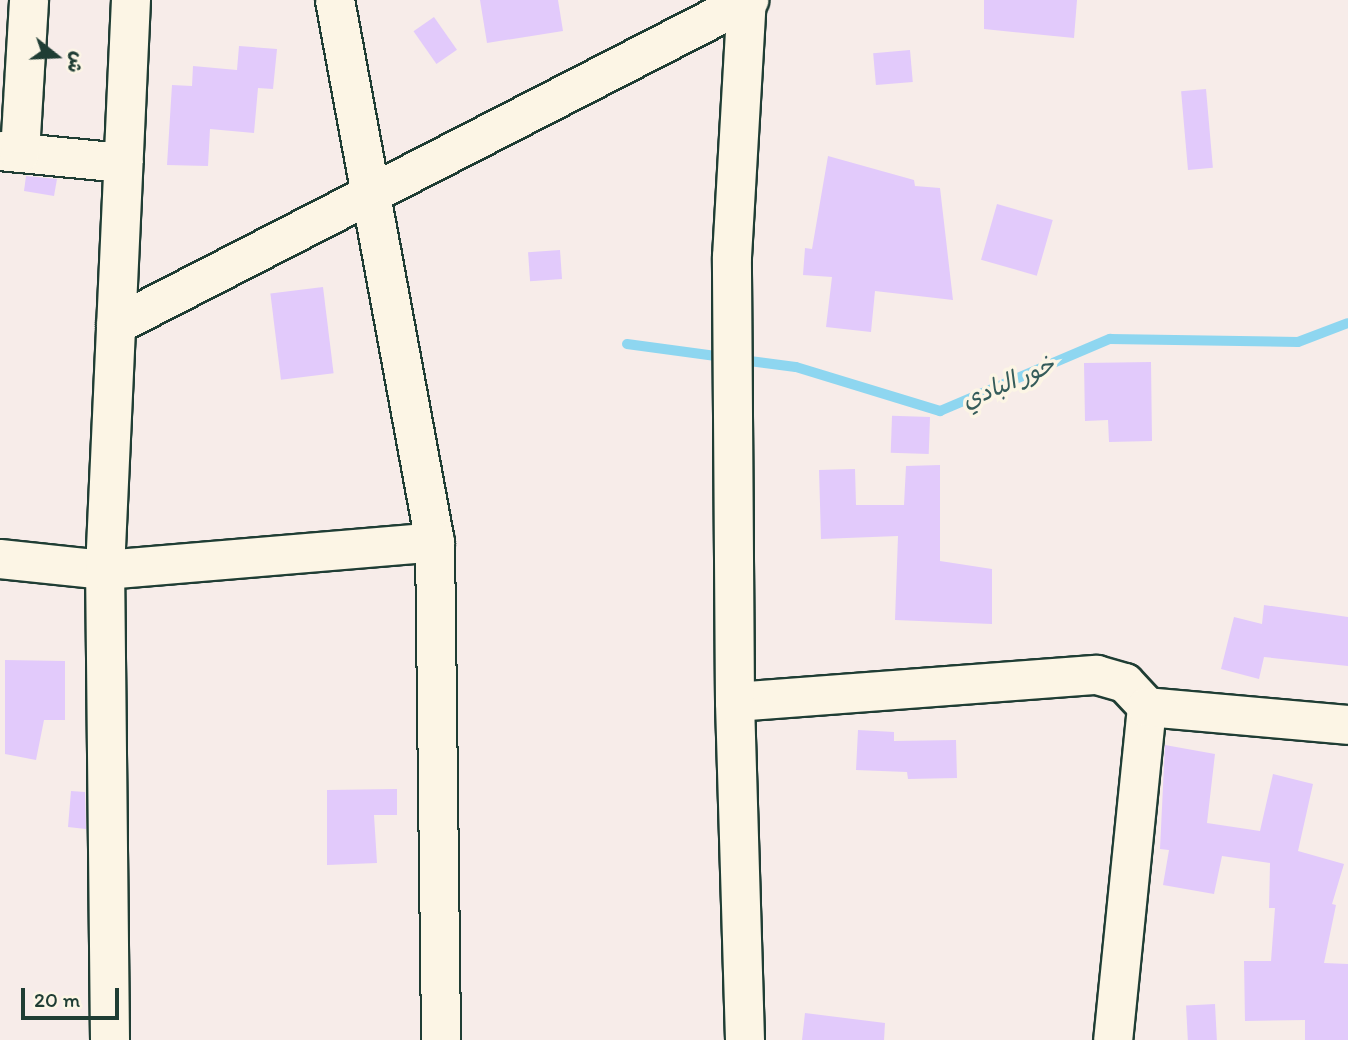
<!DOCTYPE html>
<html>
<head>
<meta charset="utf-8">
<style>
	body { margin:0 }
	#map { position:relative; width:1348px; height:1040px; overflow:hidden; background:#f7ece9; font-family:Itim,"Playpen Sans Arabic",sans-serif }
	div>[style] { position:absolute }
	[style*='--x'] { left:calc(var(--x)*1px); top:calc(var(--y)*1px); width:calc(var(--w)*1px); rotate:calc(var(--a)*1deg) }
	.stream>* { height:10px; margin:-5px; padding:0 5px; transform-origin:5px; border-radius:5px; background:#8ed6f0 }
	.building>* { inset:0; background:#e2cafb; transform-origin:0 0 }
	.roads { filter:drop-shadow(2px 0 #1f3d34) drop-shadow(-2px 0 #1f3d34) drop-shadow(0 2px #1f3d34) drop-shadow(0 -2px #1f3d34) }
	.minor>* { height:38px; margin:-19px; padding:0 19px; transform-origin:19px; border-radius:19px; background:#fcf5e5 }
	span { translate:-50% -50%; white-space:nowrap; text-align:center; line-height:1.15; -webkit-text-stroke:7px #fcf5e5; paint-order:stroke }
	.water-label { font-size:24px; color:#355c5a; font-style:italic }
	.north { position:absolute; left:21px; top:21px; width:70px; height:70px; -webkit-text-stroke:5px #fcf5e5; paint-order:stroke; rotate:108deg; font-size:19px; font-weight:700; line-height:28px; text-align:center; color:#1f3d34 }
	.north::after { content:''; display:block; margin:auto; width:24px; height:32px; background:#1f3d34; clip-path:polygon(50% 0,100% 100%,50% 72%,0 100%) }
	.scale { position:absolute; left:21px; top:988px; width:98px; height:32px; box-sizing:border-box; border:4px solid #1f3d34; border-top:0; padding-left:9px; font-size:21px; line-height:24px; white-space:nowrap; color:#1f3d34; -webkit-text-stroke:5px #fcf5e5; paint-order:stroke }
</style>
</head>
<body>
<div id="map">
	<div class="stream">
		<i style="--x:627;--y:344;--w:97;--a:7.7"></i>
		<i style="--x:742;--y:360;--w:54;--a:7.4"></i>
		<i style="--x:796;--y:367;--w:151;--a:17"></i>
		<i style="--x:940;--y:411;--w:185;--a:-23"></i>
		<i style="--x:1110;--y:339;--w:188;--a:0.9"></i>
		<i style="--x:1298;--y:342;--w:53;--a:-20.8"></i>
	</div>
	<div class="building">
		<i style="clip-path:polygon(480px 0,558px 0,563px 31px,487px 43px)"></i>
		<i style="clip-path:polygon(984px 0,1077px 0,1074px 38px,984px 29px)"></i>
		<i style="left:434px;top:17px;width:40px;height:25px;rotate:55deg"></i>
		<i style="clip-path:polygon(239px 46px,277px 49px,273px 89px,258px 88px,254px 133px,210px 129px,208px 166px,167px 165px,172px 85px,192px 86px,193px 66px,237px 70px)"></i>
		<i style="left:910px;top:50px;width:32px;height:37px;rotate:85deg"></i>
		<i style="left:1206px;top:89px;width:79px;height:25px;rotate:85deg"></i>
		<i style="clip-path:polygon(828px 156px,914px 180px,915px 186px,940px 188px,953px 300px,875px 291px,871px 332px,826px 327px,832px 277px,803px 275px,805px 248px,812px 249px)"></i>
		<i style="clip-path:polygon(26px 176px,57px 179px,54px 196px,24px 191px)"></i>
		<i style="left:997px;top:204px;width:58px;height:58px;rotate:16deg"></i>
		<i style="left:560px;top:250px;width:29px;height:32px;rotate:86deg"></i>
		<i style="left:323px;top:287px;width:87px;height:53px;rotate:83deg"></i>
		<i style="clip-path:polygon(1151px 362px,1152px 441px,1109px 442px,1108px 420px,1085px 421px,1084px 363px)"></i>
		<i style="left:930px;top:417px;width:37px;height:38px;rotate:92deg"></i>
		<i style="clip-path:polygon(940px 465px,940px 561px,992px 569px,992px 624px,895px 620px,898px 536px,821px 539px,819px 470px,855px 469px,856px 505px,904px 505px,906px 466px)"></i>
		<i style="clip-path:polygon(1264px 605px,1348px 617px,1348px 666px,1264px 657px,1259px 679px,1221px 669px,1234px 617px,1262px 624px)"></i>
		<i style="clip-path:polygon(5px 660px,65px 661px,65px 720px,44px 720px,36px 760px,5px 754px)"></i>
		<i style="clip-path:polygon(858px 730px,894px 732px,894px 741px,956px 740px,957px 778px,908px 779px,907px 772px,856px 770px)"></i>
		<i style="clip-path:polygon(1165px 745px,1215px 754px,1207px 823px,1260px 831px,1273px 774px,1313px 784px,1298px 851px,1344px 864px,1332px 904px,1336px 905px,1324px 963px,1348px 964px,1348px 1040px,1305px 1040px,1305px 1020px,1245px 1021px,1244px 961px,1271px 961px,1275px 908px,1269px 908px,1270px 863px,1222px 856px,1214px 894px,1163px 885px,1169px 850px,1160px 849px)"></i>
		<i style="clip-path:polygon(397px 789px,397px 815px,374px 815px,377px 863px,327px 865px,327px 790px)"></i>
		<i style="clip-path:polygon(71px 791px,85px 792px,86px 829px,68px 827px)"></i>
		<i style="left:1215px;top:1004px;width:36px;height:29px;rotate:87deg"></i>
		<i style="clip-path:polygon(805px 1013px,885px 1023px,884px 1040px,802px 1040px)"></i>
	</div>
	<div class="roads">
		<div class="minor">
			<i style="--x:335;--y:0;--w:551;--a:79.55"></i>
			<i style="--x:435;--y:542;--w:498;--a:89.3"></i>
			<i style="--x:0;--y:151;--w:124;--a:5.6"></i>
			<i style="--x:20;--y:153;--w:153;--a:-86.6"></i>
			<i style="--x:116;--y:325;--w:712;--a:-27.18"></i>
			<i style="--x:0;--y:559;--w:106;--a:6"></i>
			<i style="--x:105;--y:570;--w:331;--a:-4.8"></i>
			<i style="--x:735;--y:702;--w:363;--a:-4.3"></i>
			<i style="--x:1097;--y:675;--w:29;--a:16"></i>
			<i style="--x:1125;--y:683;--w:33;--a:47"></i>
			<i style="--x:1147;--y:707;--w:335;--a:95.8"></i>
			<i style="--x:1147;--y:707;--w:202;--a:5.1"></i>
			<i style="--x:110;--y:1040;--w:470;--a:-90.6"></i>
			<i style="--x:105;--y:570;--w:571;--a:-87.39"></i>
			<i style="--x:745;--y:1040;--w:338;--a:-91.7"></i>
			<i style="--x:735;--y:702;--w:445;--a:-90.4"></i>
			<i style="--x:732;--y:257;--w:257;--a:-86.7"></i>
		</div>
	</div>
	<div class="water-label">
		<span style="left:1008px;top:382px;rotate:-23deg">خور البادي</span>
	</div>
	<div class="north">ش</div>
	<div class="scale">20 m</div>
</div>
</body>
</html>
